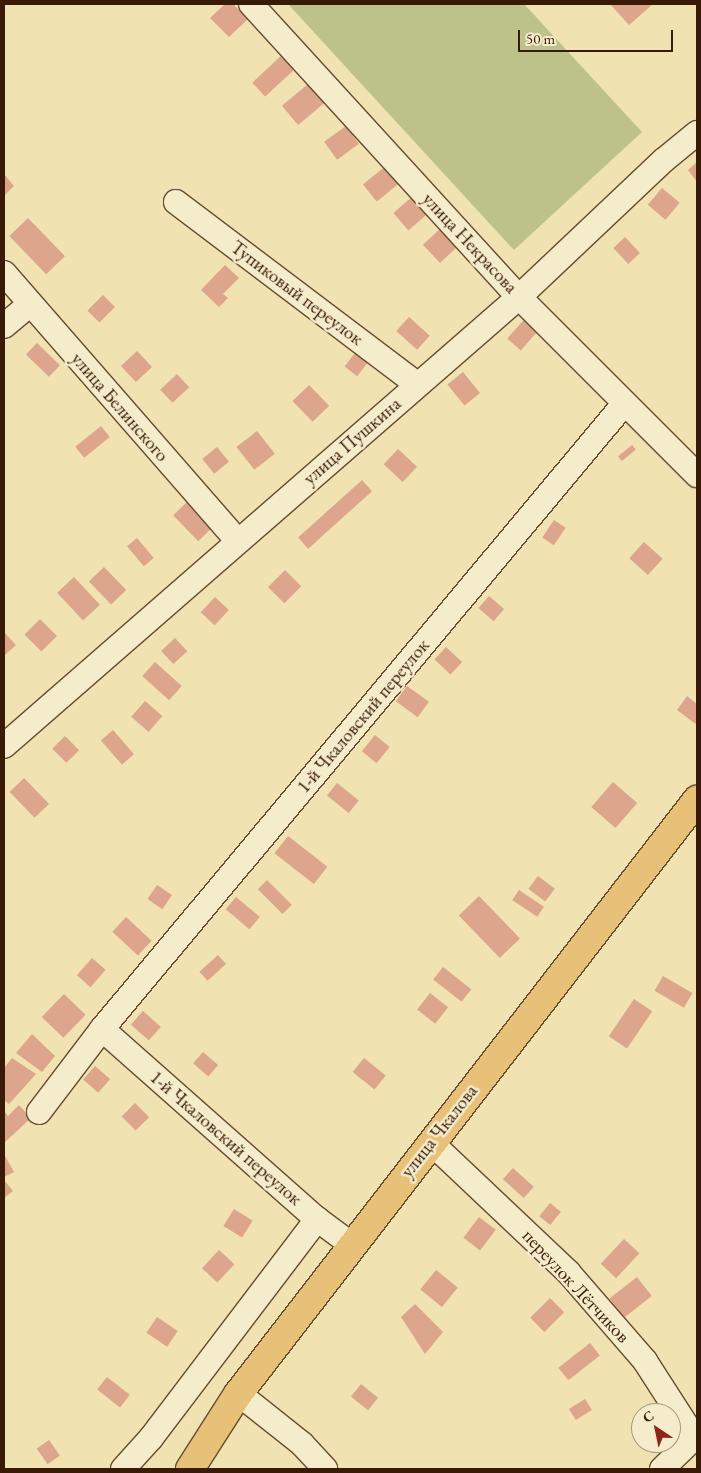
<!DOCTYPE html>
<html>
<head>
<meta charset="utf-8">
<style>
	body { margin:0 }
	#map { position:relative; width:701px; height:1473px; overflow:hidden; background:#f0e2b1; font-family:"EB Garamond",serif }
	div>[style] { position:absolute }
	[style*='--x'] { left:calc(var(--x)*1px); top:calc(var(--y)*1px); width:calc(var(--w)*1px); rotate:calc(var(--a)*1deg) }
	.green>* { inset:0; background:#bcc28a }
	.building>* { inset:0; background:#dca58c; transform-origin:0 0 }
	.roads { filter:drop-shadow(1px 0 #664c31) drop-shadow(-1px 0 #664c31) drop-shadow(0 1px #664c31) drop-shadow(0 -1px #664c31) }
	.minor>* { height:24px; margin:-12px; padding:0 12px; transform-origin:12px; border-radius:12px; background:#f5eccc }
	.primary>* { height:28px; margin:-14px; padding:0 14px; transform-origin:14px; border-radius:14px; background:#e8c178 }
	span { translate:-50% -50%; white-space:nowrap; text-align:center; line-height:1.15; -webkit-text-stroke:5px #f5eccc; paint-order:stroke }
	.street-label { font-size:19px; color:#381a06 }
	.frame { position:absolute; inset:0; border:5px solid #381a06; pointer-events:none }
	.north { position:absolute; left:631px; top:1403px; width:50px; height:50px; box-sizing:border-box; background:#f5eccc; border:1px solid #a9987d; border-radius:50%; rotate:326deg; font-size:14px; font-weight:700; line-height:20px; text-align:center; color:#381a06 }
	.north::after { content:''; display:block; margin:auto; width:18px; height:22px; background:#8f2418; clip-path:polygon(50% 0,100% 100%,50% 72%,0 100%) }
	.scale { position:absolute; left:518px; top:30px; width:155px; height:22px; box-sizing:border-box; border:2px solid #381a06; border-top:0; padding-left:6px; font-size:15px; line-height:18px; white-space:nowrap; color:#381a06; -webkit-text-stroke:4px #f5eccc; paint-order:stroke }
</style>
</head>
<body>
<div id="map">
	<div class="green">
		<i style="clip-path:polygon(288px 4px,524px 4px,642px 132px,514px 250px)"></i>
	</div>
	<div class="building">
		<i style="clip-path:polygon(225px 4px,233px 4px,248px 19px,229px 37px,210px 18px)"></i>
		<i style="clip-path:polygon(610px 4px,653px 4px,629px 25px)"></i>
		<i style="left:283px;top:54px;width:19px;height:42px;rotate:47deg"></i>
		<i style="left:308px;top:84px;width:25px;height:34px;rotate:50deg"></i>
		<i style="left:346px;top:126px;width:22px;height:27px;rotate:54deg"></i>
		<i style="clip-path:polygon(697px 162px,697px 182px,688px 170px)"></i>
		<i style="left:387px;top:165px;width:22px;height:31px;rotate:51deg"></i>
		<i style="clip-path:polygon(4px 174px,14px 186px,4px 196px)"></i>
		<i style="left:662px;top:188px;width:23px;height:22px;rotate:40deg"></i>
		<i style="left:413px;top:196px;width:23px;height:26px;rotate:49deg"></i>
		<i style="left:28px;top:218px;width:53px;height:26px;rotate:46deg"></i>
		<i style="left:442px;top:227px;width:25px;height:26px;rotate:47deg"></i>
		<i style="left:625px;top:237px;width:22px;height:16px;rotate:47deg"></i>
		<i style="clip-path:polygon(225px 265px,239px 278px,223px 294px,228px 298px,219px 307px,201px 290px)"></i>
		<i style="left:103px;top:295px;width:17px;height:22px;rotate:45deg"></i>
		<i style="left:527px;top:316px;width:18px;height:30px;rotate:41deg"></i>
		<i style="left:409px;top:317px;width:28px;height:19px;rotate:42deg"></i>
		<i style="left:37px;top:343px;width:32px;height:16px;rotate:44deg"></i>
		<i style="left:137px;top:351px;width:22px;height:22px;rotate:47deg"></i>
		<i style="left:355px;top:353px;width:16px;height:17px;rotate:38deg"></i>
		<i style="left:463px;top:372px;width:27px;height:20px;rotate:51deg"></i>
		<i style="left:177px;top:374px;width:18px;height:23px;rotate:47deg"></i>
		<i style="left:309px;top:385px;width:29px;height:23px;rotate:46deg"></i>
		<i style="left:101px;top:426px;width:14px;height:33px;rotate:51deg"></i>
		<i style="left:257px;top:431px;width:29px;height:26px;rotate:52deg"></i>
		<i style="left:632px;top:445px;width:6px;height:18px;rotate:51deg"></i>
		<i style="left:217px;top:447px;width:19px;height:19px;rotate:51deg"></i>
		<i style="left:398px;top:449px;width:26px;height:21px;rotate:43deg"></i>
		<i style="left:362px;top:480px;width:15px;height:86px;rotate:48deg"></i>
		<i style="left:189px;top:500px;width:36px;height:22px;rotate:46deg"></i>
		<i style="left:554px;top:520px;width:14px;height:21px;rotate:34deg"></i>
		<i style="left:137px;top:538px;width:26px;height:13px;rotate:50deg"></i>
		<i style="left:644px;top:542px;width:25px;height:22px;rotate:42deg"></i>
		<i style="left:104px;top:567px;width:32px;height:21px;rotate:46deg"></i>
		<i style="left:285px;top:570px;width:23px;height:24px;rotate:45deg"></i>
		<i style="left:74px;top:577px;width:38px;height:23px;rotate:47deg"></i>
		<i style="left:489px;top:596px;width:20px;height:16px;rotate:41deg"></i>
		<i style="left:215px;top:597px;width:19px;height:21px;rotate:43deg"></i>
		<i style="left:40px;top:619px;width:24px;height:22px;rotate:45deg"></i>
		<i style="clip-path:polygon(4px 632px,16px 645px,4px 656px)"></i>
		<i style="left:175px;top:638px;width:18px;height:19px;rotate:47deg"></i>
		<i style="left:446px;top:647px;width:22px;height:17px;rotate:43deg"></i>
		<i style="left:155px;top:662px;width:36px;height:19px;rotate:42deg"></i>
		<i style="left:407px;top:686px;width:27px;height:19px;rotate:36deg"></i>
		<i style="clip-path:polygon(687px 696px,697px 704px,697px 725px,677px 710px)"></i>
		<i style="left:145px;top:701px;width:23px;height:21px;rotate:41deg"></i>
		<i style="left:113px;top:730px;width:32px;height:16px;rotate:49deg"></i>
		<i style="left:375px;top:735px;width:19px;height:21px;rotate:39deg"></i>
		<i style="left:65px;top:736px;width:20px;height:18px;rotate:45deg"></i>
		<i style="left:24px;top:778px;width:36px;height:20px;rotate:46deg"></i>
		<i style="left:613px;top:782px;width:32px;height:33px;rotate:41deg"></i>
		<i style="left:337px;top:783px;width:28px;height:16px;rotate:39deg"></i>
		<i style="left:288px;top:836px;width:50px;height:22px;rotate:38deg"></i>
		<i style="left:538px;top:876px;width:21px;height:16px;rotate:37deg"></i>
		<i style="left:267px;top:880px;width:35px;height:13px;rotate:45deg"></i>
		<i style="left:157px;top:885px;width:18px;height:17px;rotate:34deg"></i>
		<i style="left:519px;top:890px;width:30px;height:12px;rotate:34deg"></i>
		<i style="left:479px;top:896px;width:59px;height:28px;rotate:46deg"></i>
		<i style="left:236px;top:897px;width:31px;height:16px;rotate:40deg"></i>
		<i style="left:126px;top:917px;width:35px;height:20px;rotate:43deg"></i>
		<i style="left:218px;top:955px;width:12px;height:25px;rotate:48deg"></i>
		<i style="left:92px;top:958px;width:18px;height:23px;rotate:41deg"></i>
		<i style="left:443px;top:967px;width:36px;height:16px;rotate:38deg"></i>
		<i style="left:663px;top:976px;width:34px;height:17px;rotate:30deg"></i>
		<i style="left:430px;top:993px;width:23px;height:21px;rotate:38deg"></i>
		<i style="left:64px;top:994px;width:30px;height:32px;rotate:44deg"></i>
		<i style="left:634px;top:999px;width:22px;height:45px;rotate:34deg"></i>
		<i style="left:143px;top:1011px;width:24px;height:18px;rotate:42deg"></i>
		<i style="clip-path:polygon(32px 1034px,55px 1056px,42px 1072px,16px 1053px)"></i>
		<i style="left:203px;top:1052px;width:20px;height:15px;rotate:41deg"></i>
		<i style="clip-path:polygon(12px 1058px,36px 1074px,9px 1104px,4px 1100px,4px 1068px)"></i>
		<i style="left:364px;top:1058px;width:28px;height:18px;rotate:39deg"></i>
		<i style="left:95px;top:1066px;width:20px;height:18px;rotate:41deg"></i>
		<i style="left:135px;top:1103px;width:20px;height:19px;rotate:45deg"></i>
		<i style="clip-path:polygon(19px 1105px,31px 1118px,4px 1143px,4px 1111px,8px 1116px)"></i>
		<i style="clip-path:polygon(4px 1154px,14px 1172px,4px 1177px)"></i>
		<i style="left:513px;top:1168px;width:28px;height:15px;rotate:42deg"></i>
		<i style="clip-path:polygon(4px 1180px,13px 1191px,4px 1198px)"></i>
		<i style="left:550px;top:1203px;width:14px;height:17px;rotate:39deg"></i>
		<i style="left:234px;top:1209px;width:22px;height:20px;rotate:32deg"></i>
		<i style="left:479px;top:1217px;width:21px;height:26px;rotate:37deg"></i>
		<i style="left:624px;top:1239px;width:21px;height:34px;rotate:43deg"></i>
		<i style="left:219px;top:1250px;width:21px;height:25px;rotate:43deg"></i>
		<i style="left:436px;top:1270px;width:28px;height:25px;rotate:39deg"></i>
		<i style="left:637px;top:1277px;width:24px;height:35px;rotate:52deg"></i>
		<i style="left:550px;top:1298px;width:20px;height:28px;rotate:45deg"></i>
		<i style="clip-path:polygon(415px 1304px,443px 1332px,425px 1354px,401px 1317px)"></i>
		<i style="left:157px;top:1317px;width:25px;height:19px;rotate:34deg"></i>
		<i style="left:590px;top:1343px;width:16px;height:40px;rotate:52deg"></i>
		<i style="left:107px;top:1377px;width:29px;height:16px;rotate:38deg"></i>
		<i style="left:361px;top:1384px;width:22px;height:16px;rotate:39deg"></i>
		<i style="left:585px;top:1399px;width:13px;height:19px;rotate:58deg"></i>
		<i style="left:49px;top:1440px;width:19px;height:15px;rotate:55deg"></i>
	</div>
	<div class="roads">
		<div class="minor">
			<i style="--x:251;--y:4;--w:397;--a:47.6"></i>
			<i style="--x:519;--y:297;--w:252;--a:45"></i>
			<i style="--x:176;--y:202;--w:302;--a:37.1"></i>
			<i style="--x:4;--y:273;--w:354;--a:48.9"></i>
			<i style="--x:4;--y:326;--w:33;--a:-40"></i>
			<i style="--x:4;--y:746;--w:683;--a:-41.08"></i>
			<i style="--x:519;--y:297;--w:199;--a:-43.4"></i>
			<i style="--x:664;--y:160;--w:43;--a:-39.3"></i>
			<i style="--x:102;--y:1029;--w:287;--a:41.5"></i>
			<i style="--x:317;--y:1219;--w:44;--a:36.6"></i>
			<i style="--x:39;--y:1112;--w:104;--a:-52.8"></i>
			<i style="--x:102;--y:1029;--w:814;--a:-50.13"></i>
			<i style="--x:439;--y:1150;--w:178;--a:43.4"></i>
			<i style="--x:568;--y:1272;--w:118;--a:49.1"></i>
			<i style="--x:645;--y:1361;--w:90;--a:57.2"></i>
			<i style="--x:248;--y:1401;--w:69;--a:38.5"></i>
			<i style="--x:302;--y:1444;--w:34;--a:47"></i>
			<i style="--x:123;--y:1469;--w:42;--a:-47.9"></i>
			<i style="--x:151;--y:1438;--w:275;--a:-52.8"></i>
			<i style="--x:662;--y:1469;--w:49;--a:-44.2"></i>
		</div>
		<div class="primary">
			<i style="--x:190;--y:1469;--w:89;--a:-57.4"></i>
			<i style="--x:238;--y:1394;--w:751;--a:-52.31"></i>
		</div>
	</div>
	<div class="street-label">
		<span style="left:470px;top:243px;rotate:47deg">улица Некрасова</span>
		<span style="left:297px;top:293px;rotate:37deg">Тупиковый переулок</span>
		<span style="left:120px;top:407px;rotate:49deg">улица Белинского</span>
		<span style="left:352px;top:441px;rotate:-41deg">улица Пушкина</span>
		<span style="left:363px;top:716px;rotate:-50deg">1-й Чкаловский переулок</span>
		<span style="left:439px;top:1131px;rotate:-52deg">улица Чкалова</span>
		<span style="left:226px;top:1138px;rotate:41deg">1-й Чкаловский переулок</span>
		<span style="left:576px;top:1286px;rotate:47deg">переулок Лётчиков</span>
	</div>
	<div class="frame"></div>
	<div class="north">С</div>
	<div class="scale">50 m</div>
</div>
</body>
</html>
